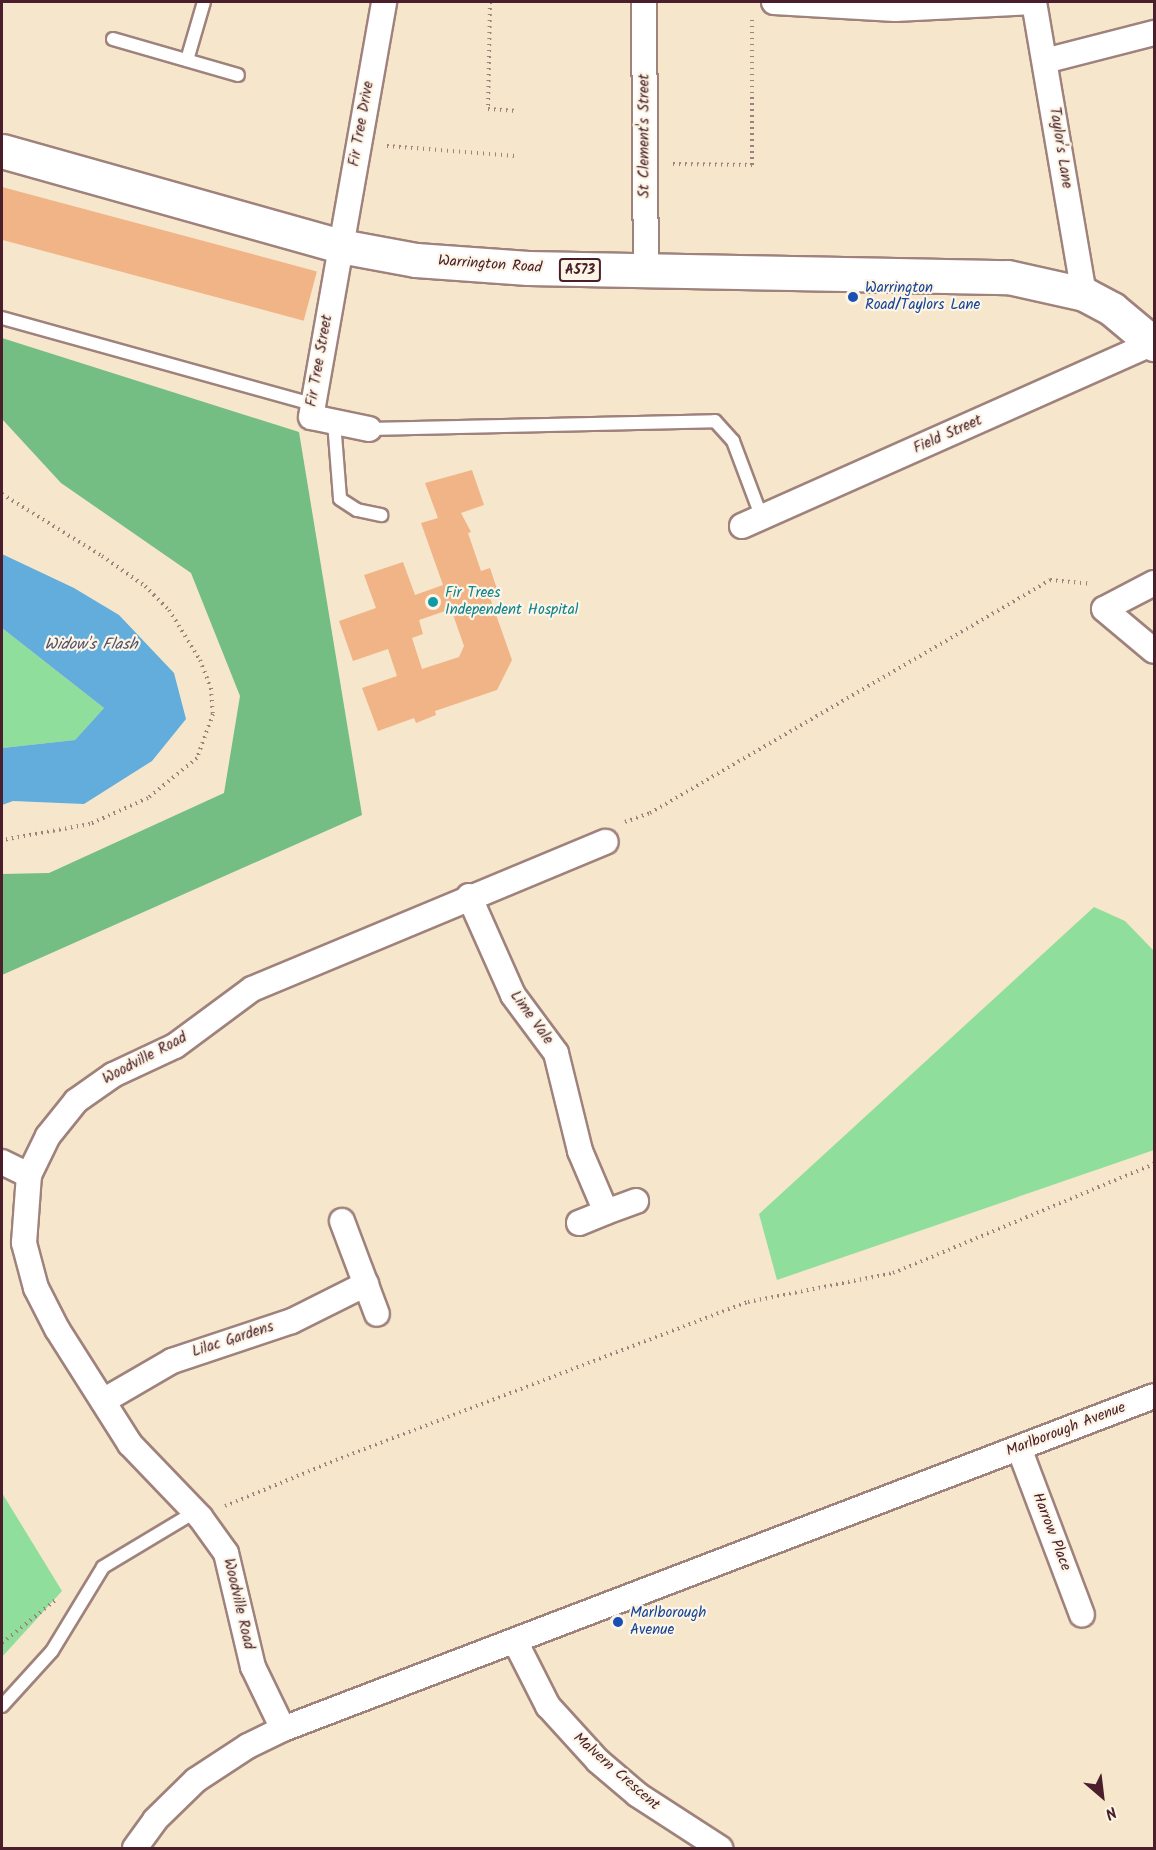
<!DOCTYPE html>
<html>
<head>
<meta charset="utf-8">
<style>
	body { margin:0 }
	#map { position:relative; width:1156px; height:1850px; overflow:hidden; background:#f6e6cc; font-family:Kalam,sans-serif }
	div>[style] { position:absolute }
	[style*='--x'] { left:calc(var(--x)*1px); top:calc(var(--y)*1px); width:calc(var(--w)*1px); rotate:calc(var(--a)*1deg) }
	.green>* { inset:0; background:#90de9b }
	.forest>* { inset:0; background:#74bd83 }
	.water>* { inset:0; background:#62addb }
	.building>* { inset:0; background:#f1b486; transform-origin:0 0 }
	.path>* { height:4px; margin-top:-2px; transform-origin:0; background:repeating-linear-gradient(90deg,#a0827c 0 1.5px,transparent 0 6px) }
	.roads { filter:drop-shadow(2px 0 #a0827c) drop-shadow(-2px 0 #a0827c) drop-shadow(0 2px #a0827c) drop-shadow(0 -2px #a0827c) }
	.service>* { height:12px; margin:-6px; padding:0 6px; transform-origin:6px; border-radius:6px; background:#fff }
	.minor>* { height:24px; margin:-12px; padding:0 12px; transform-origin:12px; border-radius:12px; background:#fff }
	.primary>* { height:33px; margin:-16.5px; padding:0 16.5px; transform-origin:16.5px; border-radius:16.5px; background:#fff }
	.dots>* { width:16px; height:16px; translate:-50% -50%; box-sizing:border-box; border:3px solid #fcf5e5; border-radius:50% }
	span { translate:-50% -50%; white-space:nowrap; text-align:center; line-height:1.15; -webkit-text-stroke:4.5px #fcf5e5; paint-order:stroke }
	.shield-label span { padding:2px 4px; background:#fcf5e5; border:2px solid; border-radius:4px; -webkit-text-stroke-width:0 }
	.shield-label { font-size:14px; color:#4a1f2b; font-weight:700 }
	.street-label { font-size:15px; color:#4a1f2b }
	.transit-label { font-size:15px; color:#164399 }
	.left { translate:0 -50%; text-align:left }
	.culture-label { font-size:15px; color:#0d838f }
	.water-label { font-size:16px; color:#525169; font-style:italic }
	.frame { position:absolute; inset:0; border:3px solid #4a1f2b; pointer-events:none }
	.north { position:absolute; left:1072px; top:1766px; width:60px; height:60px; -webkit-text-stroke:4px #fcf5e5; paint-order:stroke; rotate:152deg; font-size:16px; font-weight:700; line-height:24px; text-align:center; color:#4a1f2b }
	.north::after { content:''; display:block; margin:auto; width:21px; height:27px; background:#4a1f2b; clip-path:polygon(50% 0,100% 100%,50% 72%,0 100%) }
</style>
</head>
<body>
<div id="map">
	<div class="green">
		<i style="clip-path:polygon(2px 628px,104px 708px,75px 740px,2px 748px)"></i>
		<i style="clip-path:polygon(1094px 907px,1125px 921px,1154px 951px,1154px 1150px,777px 1280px,759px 1214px)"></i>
		<i style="clip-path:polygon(2px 1493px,62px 1591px,2px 1657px)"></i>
	</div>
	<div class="forest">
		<i style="clip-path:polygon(2px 338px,299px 432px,362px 815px,2px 975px,2px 874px,49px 873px,224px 793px,240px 696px,191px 573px,61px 483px,2px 419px)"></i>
	</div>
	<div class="water">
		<i style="clip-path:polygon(2px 554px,74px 588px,119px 615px,174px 673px,186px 719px,152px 761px,84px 804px,13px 801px,2px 805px,2px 748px,75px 740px,104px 708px,2px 628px)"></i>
	</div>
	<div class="building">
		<i style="left:2px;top:187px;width:326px;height:51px;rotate:15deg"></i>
		<i style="clip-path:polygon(evenodd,472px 470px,484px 505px,461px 513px,471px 532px,468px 533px,481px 571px,490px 568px,497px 589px,488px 592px,512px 660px,497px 690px,435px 711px,436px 715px,416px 723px,414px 718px,378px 731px,362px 688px,397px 676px,388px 649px,353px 661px,339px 621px,376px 608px,364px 575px,403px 562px,415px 595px,443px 585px,421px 523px,438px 518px,425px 483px,472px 470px,451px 609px,464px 646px,459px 657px,422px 669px,412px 638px,423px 634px,419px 620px,451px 609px)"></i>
	</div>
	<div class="path">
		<i style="--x:490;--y:2;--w:107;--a:91.1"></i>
		<i style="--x:488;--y:109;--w:26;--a:4"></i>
		<i style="--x:387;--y:146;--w:131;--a:4.4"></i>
		<i style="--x:673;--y:164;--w:79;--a:0.7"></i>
		<i style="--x:752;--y:165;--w:145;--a:-90"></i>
		<i style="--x:2;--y:494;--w:118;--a:31.8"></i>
		<i style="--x:102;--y:556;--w:52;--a:34.9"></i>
		<i style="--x:145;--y:586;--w:34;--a:45"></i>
		<i style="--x:169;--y:610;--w:59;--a:58.2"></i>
		<i style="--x:200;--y:660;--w:30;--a:69"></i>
		<i style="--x:211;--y:688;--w:26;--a:86"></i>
		<i style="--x:213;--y:714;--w:47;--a:110"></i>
		<i style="--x:197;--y:758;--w:63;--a:140.8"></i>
		<i style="--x:148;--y:798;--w:64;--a:155.9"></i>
		<i style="--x:90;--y:824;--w:89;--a:169.7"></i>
		<i style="--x:625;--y:822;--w:27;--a:-20"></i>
		<i style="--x:650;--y:813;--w:463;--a:-30.2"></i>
		<i style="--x:1050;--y:580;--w:42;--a:5.4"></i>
		<i style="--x:225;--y:1506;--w:120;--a:-22.5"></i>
		<i style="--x:336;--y:1460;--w:441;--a:-21"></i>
		<i style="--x:748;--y:1302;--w:148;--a:-11.3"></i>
		<i style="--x:893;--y:1273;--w:283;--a:-22.7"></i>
		<i style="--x:2;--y:1643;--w:72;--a:-38.8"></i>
	</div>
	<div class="roads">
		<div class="service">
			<i style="--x:113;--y:39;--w:130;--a:16.1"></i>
			<i style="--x:187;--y:60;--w:60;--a:-73.7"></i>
			<i style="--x:2;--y:318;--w:323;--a:15.5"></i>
			<i style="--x:334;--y:422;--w:77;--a:85.5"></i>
			<i style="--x:340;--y:499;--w:20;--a:33"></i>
			<i style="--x:357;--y:510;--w:25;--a:12"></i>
			<i style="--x:369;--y:429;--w:346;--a:-1.3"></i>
			<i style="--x:715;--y:421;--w:27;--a:48"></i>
			<i style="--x:733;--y:441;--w:82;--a:69.4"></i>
			<i style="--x:2;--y:1706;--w:74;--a:-47.7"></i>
			<i style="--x:52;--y:1651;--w:98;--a:-58.7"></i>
			<i style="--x:103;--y:1567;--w:107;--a:-30.9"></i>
		</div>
		<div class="minor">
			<i style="--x:644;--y:2;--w:269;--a:89.6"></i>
			<i style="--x:774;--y:2;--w:121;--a:3.3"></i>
			<i style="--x:895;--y:9;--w:139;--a:-2.9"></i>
			<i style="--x:1034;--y:2;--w:296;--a:80.3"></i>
			<i style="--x:1045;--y:61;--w:113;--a:-14.4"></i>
			<i style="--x:369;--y:429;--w:59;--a:-168.3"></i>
			<i style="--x:311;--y:417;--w:421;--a:-80"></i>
			<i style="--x:742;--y:526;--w:450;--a:-24"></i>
			<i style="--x:1154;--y:583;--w:56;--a:152.5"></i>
			<i style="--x:1104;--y:609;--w:65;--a:40"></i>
			<i style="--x:469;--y:896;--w:108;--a:66"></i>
			<i style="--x:513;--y:995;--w:72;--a:53.4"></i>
			<i style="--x:556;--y:1053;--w:101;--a:76.2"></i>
			<i style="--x:580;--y:1151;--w:66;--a:66.9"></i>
			<i style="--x:606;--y:1212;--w:32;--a:-20"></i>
			<i style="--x:2;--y:1162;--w:30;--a:26"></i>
			<i style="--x:342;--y:1221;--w:99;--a:69.4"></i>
			<i style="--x:579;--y:1223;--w:29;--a:-22"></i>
			<i style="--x:103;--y:1401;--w:80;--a:-30.1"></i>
			<i style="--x:172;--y:1361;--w:126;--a:-18.4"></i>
			<i style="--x:292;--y:1321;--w:83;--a:-26.6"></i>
			<i style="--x:1019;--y:1448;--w:178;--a:69.3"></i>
			<i style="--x:516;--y:1643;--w:71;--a:63.1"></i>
			<i style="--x:548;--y:1706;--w:74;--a:47.7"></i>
			<i style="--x:598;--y:1761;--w:52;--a:40.4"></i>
			<i style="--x:638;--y:1795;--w:98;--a:32.9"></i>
			<i style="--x:283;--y:1729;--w:69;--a:-115.8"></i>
			<i style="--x:253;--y:1667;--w:117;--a:-103.3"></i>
			<i style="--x:226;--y:1553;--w:44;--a:-125.8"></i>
			<i style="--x:200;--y:1517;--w:101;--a:-133.8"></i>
			<i style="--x:130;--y:1444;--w:136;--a:-122.4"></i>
			<i style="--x:57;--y:1329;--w:46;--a:-117.1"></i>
			<i style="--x:36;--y:1288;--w:47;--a:-104.9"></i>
			<i style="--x:24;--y:1243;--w:68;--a:-85.8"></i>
			<i style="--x:29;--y:1175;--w:43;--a:-64"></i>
			<i style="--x:48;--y:1136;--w:45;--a:-51.3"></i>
			<i style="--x:76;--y:1101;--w:45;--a:-35.1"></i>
			<i style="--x:113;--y:1075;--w:68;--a:-25.1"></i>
			<i style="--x:175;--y:1046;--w:96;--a:-36.5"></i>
			<i style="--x:252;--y:989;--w:383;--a:-22.6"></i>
			<i style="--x:135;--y:1848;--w:34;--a:-54"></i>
			<i style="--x:155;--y:1820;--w:57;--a:-44.3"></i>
			<i style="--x:196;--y:1780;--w:62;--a:-33.2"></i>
			<i style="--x:248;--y:1746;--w:39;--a:-26"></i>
			<i style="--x:283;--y:1729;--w:932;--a:-20.92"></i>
		</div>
		<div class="primary">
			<i style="--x:2;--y:151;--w:351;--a:15.7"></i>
			<i style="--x:340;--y:246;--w:77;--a:10.4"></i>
			<i style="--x:416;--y:260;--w:112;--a:4.1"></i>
			<i style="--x:528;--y:268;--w:480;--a:1.1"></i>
			<i style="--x:1008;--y:277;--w:78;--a:12.6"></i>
			<i style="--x:1084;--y:294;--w:32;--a:28"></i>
			<i style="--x:1112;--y:309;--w:55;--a:39.8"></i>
		</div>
	</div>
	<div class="dots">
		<i style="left:853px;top:297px;background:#1a4fb4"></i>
		<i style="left:433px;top:602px;background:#0f9aa8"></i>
		<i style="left:618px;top:1622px;background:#1a4fb4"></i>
	</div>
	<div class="shield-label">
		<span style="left:580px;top:270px">A573</span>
	</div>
	<div class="street-label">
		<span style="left:362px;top:124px;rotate:-80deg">Fir Tree Drive</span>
		<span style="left:645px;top:136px;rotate:-90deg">St Clement's Street</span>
		<span style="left:1060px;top:148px;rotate:81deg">Taylor's Lane</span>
		<span style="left:490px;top:265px;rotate:4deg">Warrington Road</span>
		<span style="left:320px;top:361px;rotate:-80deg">Fir Tree Street</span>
		<span style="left:948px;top:435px;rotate:-24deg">Field Street</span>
		<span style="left:531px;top:1018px;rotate:54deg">Lime Vale</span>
		<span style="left:145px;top:1059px;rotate:-28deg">Woodville Road</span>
		<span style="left:233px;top:1340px;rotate:-18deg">Lilac Gardens</span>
		<span style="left:1066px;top:1430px;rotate:-21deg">Marlborough Avenue</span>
		<span style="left:1051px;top:1532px;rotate:69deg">Harrow Place</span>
		<span style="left:238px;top:1604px;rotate:77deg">Woodville Road</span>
		<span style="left:616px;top:1772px;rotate:41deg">Malvern Crescent</span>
	</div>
	<div class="transit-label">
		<span class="left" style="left:865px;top:297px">Warrington<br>Road/Taylors Lane</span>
		<span class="left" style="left:630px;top:1622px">Marlborough<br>Avenue</span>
	</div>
	<div class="culture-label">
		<span class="left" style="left:445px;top:602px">Fir Trees<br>Independent Hospital</span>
	</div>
	<div class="water-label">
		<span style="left:91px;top:645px">Widow's Flash</span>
	</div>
	<div class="frame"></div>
	<div class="north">N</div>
</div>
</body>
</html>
